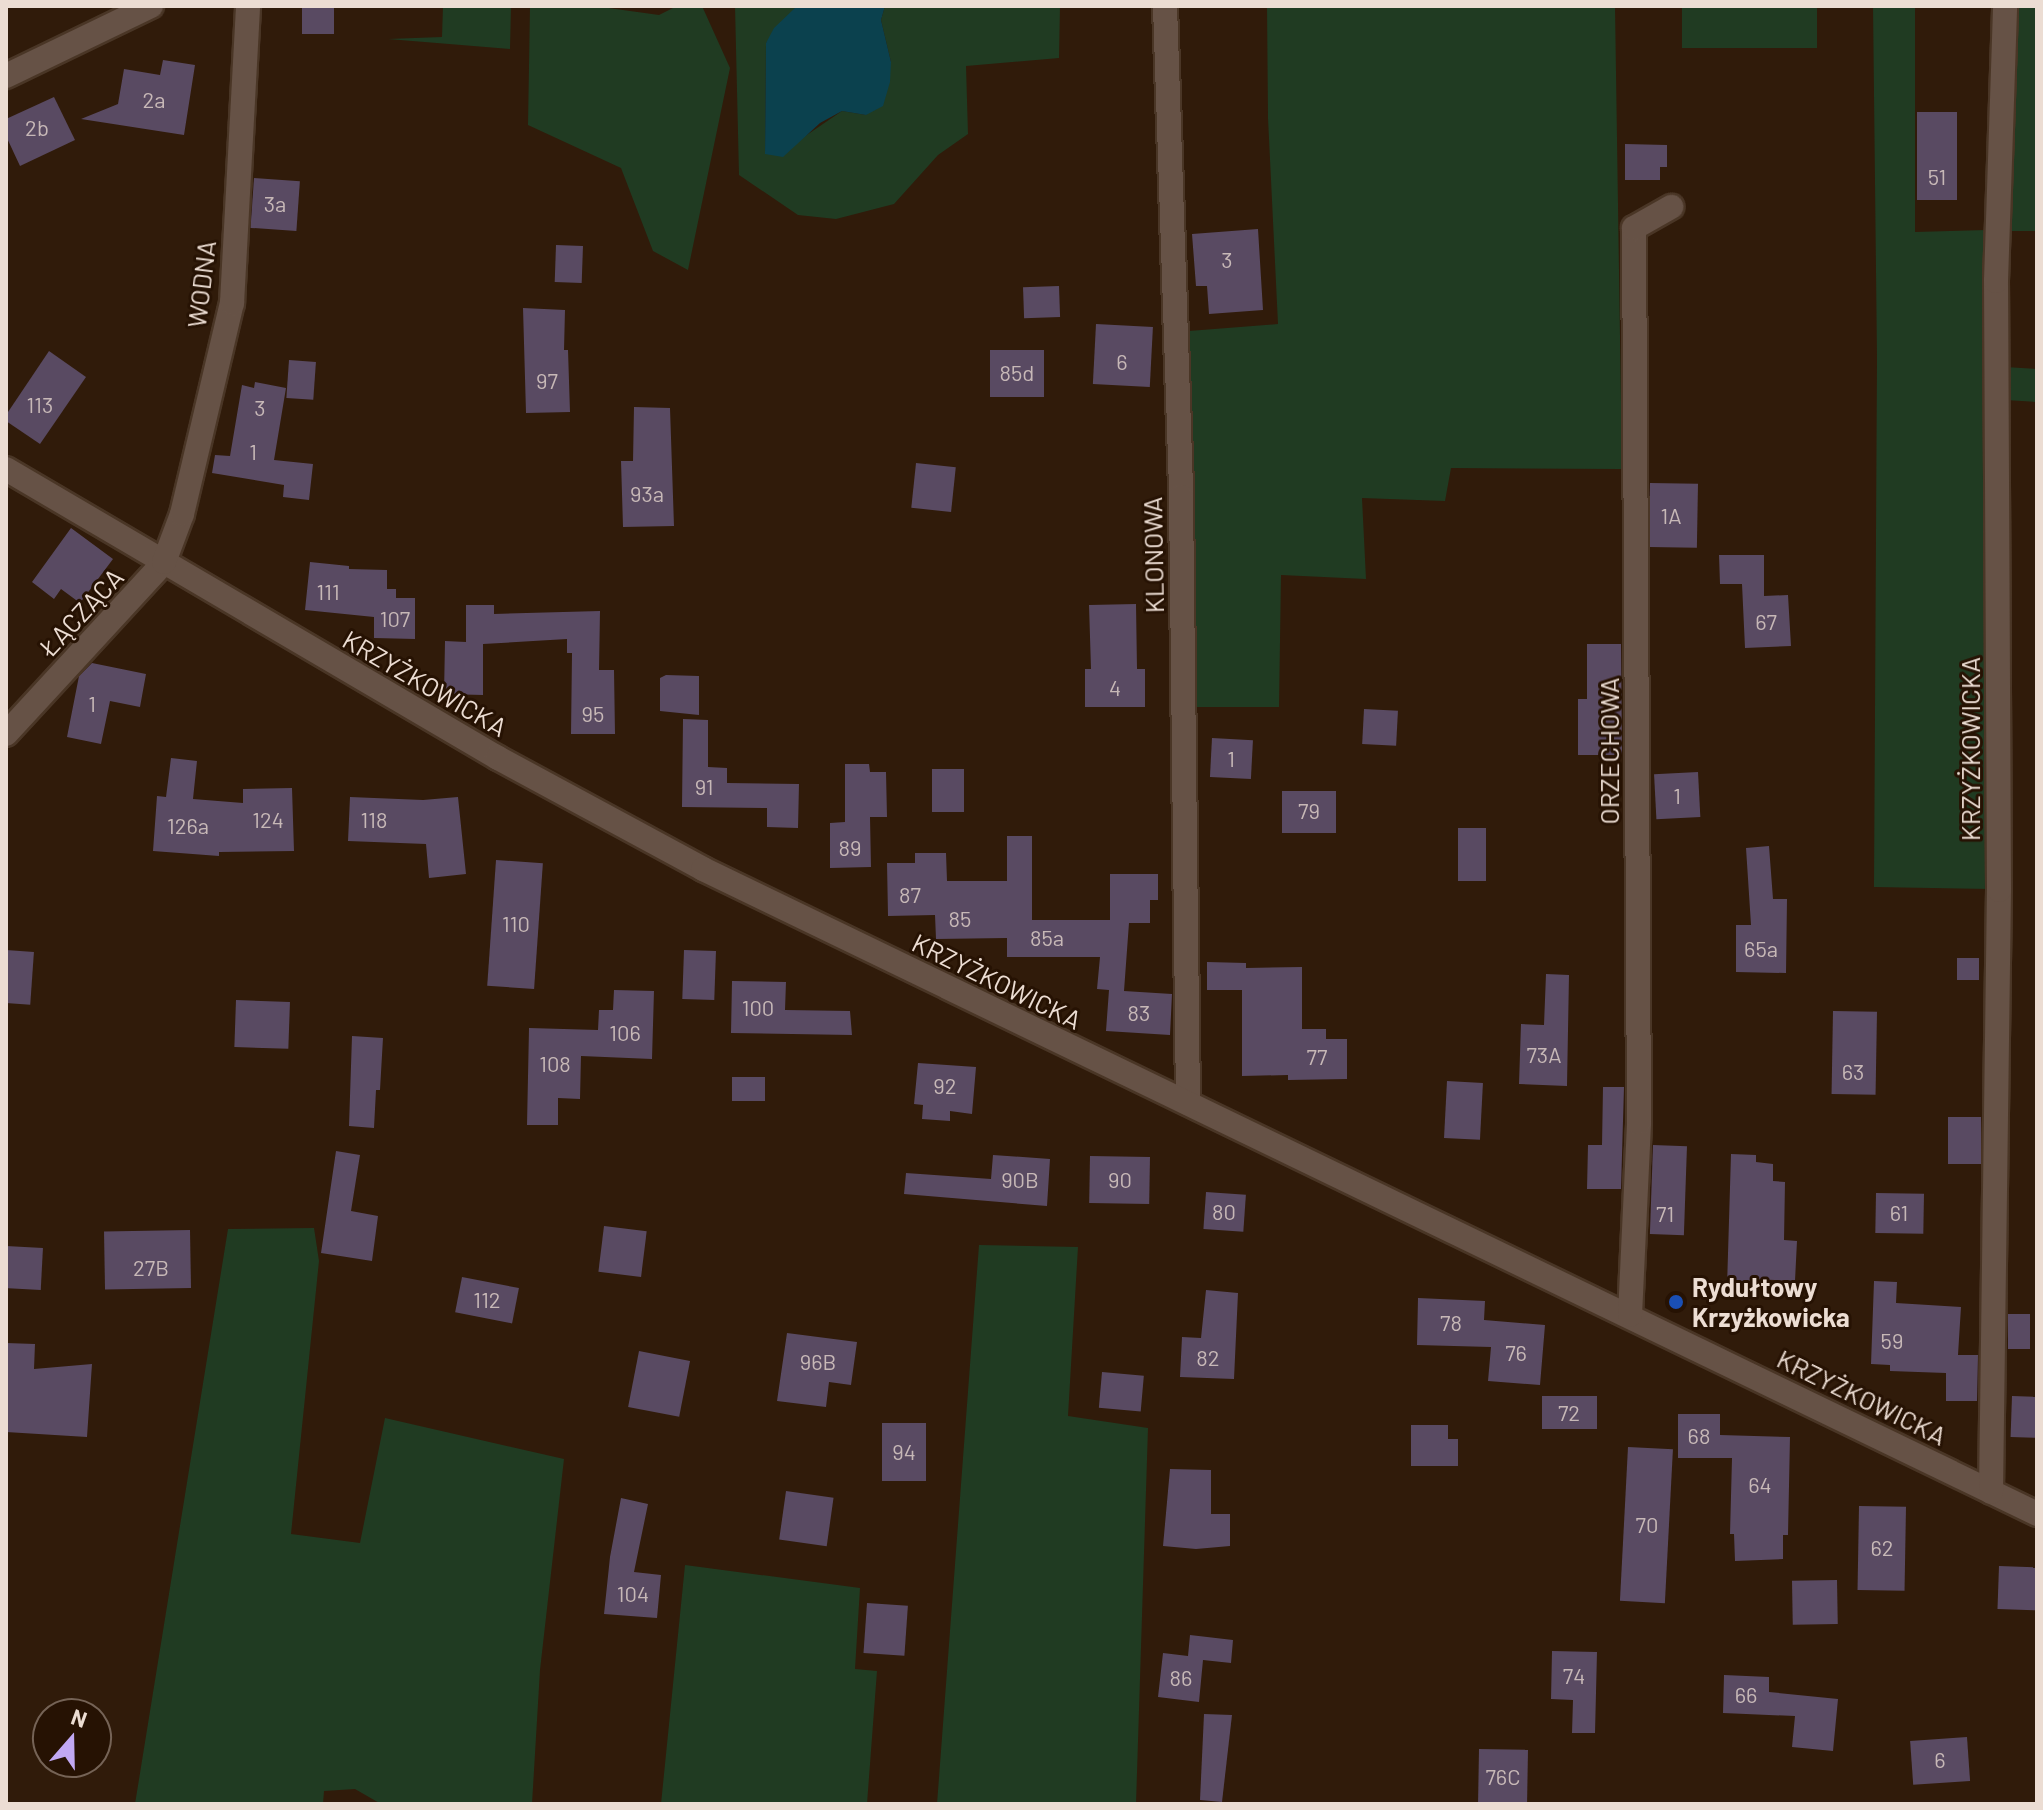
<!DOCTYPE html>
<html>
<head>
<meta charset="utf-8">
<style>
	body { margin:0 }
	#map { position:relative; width:2043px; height:1810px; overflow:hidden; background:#301b0a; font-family:Barlow,sans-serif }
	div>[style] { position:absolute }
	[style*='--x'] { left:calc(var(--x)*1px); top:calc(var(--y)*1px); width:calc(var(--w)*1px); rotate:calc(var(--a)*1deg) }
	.green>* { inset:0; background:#203b22; transform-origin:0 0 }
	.water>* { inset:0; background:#0b414e }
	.building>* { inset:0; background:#594a62; transform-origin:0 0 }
	.roads { filter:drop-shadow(2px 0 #4a3626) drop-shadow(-2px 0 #4a3626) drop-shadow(0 2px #4a3626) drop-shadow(0 -2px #4a3626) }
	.minor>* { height:24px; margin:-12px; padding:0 12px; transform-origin:12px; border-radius:12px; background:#665246 }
	.dots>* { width:22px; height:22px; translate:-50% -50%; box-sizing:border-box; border:4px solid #261203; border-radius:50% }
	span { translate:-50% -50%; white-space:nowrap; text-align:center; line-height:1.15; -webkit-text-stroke:6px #261203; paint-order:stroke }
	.number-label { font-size:22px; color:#c7b8b7 }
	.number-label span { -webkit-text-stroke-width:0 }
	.street-label { font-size:26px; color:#ecddd3 }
	.poi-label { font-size:26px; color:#ecddd3; font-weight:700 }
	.left { translate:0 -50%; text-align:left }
	.frame { position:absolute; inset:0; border:8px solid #ecddd3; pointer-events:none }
	.north { position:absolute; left:32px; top:1698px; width:80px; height:80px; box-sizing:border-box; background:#261203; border:2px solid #756356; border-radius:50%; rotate:20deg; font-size:22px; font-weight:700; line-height:32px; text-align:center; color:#ecddd3 }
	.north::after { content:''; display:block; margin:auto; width:28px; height:36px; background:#c1a8f3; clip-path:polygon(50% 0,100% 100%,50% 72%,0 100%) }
</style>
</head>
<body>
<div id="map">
	<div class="green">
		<i style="clip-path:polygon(443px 6px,511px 6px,510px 49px,388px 39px,442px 37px)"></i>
		<i style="clip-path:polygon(530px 6px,594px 6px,659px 15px,677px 6px,702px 6px,730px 68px,688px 270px,653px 251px,621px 168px,528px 125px)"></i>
		<i style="clip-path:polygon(735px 6px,797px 6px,766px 43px,765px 153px,798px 141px,842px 111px,866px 115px,891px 62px,881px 20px,885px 6px,1060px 6px,1059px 58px,966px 66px,968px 134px,938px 155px,894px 204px,836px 219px,798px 215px,739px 175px)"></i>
		<i style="clip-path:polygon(1267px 6px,1615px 6px,1622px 469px,1451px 468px,1445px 501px,1362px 498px,1366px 579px,1281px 575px,1279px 707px,1183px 707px,1176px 332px,1278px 324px,1268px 118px)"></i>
		<i style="left:1682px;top:6px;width:135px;height:42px"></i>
		<i style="clip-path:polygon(1873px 6px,1915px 6px,1915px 232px,1986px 230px,1988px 366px,2037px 369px,2037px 402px,1989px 399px,1990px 889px,1874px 887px,1877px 358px)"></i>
		<i style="left:2006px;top:6px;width:31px;height:225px"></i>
		<i style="clip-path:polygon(314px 1228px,319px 1261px,291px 1534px,360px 1543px,385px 1418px,564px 1459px,540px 1670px,532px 1804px,381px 1804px,355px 1789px,324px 1791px,323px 1804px,135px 1804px,228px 1229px)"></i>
		<i style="clip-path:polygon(979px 1245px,1078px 1247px,1068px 1416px,1148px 1428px,1136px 1804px,937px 1804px)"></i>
		<i style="clip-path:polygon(685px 1565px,860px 1588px,855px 1669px,877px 1671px,867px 1804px,661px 1804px)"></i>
	</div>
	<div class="water">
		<i style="clip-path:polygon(797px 6px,885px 6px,881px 20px,891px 62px,890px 82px,883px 106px,866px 115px,842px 111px,820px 123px,783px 157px,765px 154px,766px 43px,774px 28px)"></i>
	</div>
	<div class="building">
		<i style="left:302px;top:6px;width:32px;height:28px"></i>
		<i style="clip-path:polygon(163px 60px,195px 65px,184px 135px,81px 119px,118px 104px,124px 69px,160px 75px)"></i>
		<i style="clip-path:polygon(54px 97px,75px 140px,20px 166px,6px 136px,6px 119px)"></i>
		<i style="left:1917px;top:112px;width:40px;height:88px"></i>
		<i style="clip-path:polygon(1625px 144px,1667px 145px,1667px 167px,1660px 167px,1660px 180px,1625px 180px)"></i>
		<i style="left:254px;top:178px;width:46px;height:50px;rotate:4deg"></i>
		<i style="clip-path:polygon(1258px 229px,1263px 310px,1209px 314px,1207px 286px,1196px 286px,1192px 234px)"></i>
		<i style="left:556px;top:245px;width:27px;height:37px;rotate:2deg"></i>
		<i style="left:1059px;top:286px;width:31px;height:36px;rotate:88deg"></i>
		<i style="clip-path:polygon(523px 308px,565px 310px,564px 350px,568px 350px,570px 412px,526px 413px)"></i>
		<i style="left:1096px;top:324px;width:57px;height:60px;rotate:3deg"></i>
		<i style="left:990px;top:350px;width:54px;height:47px"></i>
		<i style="clip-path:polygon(49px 351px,86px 377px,40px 444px,6px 421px,6px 415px)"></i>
		<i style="left:289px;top:360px;width:27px;height:38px;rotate:4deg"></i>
		<i style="clip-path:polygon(255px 382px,286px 388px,274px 460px,313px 464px,309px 500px,283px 497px,284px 485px,212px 473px,215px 455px,230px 456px,242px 385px,254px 388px)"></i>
		<i style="clip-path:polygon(634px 407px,670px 408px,674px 526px,623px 527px,621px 461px,633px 461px)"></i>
		<i style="left:916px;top:463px;width:40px;height:45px;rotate:6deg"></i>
		<i style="left:1650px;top:483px;width:48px;height:64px;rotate:1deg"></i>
		<i style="clip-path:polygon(71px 528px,113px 559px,80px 603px,61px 589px,54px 599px,32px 582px)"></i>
		<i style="clip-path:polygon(1719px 555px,1764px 555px,1764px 596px,1788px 595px,1791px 646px,1745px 648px,1742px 584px,1720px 584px)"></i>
		<i style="clip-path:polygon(310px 562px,349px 566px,349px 569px,387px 570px,387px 589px,396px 589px,396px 598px,415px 598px,415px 639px,374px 638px,374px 617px,305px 610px)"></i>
		<i style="clip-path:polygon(1136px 604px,1137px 669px,1145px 669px,1145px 707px,1085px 707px,1085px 669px,1091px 669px,1089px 605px)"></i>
		<i style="clip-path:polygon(466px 605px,494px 605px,494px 614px,600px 611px,599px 670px,614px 670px,615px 734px,571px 734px,572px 653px,567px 653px,567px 639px,483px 644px,483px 695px,444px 694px,445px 641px,466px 642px)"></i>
		<i style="clip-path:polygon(1587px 644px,1621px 644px,1622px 755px,1578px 755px,1578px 699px,1587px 699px)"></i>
		<i style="clip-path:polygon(92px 663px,146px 674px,140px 707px,110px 701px,101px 744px,67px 737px,79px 676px)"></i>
		<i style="clip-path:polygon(666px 675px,699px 676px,699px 715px,660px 711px,660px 678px)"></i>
		<i style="left:1364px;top:709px;width:34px;height:35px;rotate:3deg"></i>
		<i style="clip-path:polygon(683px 719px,708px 720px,708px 767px,727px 768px,727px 783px,799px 784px,798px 828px,767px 827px,767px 808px,682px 807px)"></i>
		<i style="left:1212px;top:738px;width:41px;height:39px;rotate:3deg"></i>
		<i style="clip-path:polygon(171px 758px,197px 761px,193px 799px,243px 803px,243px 789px,292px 788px,294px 851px,219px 852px,219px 856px,153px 851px,157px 796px,166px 797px)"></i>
		<i style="clip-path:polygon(845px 764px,869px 764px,870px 772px,886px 772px,887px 817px,870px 817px,871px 867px,830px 868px,830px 823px,845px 822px)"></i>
		<i style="left:932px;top:769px;width:32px;height:43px"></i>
		<i style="left:1698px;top:772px;width:45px;height:44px;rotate:87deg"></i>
		<i style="left:1282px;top:791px;width:54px;height:42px"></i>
		<i style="clip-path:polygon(350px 797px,423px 800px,458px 797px,466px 874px,429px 878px,426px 844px,348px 841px)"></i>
		<i style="left:1458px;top:828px;width:28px;height:53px"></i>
		<i style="clip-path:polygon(1007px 836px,1032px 836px,1032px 920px,1110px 920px,1110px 874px,1158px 874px,1158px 900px,1150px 900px,1150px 923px,1129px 923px,1124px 991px,1172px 994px,1170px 1035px,1106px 1031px,1109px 990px,1097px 989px,1100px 957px,1007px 957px,1007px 938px,936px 939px,935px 915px,888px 916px,887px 863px,915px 863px,915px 853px,946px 853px,947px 881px,1007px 881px)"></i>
		<i style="clip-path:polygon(1769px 846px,1773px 899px,1787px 899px,1786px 973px,1736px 972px,1736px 925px,1751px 925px,1746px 848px)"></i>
		<i style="left:496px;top:860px;width:47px;height:126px;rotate:4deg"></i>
		<i style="left:6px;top:950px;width:28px;height:53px;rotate:4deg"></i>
		<i style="left:684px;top:950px;width:32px;height:49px;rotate:2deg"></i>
		<i style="left:1957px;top:958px;width:22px;height:22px"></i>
		<i style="clip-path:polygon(1207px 962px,1246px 963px,1246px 968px,1302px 967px,1302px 1029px,1326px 1029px,1326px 1039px,1347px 1039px,1347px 1079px,1288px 1080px,1288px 1075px,1242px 1076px,1242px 990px,1207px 990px)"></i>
		<i style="clip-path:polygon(1546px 974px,1569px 975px,1567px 1086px,1519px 1084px,1521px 1024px,1544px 1025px)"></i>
		<i style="clip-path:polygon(732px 981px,786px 982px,785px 1010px,850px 1011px,852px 1035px,731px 1033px)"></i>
		<i style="clip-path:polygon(614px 990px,654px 991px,652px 1059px,581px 1056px,580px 1099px,558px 1098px,558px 1125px,527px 1125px,529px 1028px,598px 1030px,599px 1010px,613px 1010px)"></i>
		<i style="left:236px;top:1000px;width:54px;height:47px;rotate:2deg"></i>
		<i style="left:1833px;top:1011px;width:44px;height:83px;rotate:1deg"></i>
		<i style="clip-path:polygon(352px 1036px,383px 1038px,380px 1090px,376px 1090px,374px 1128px,349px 1126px)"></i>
		<i style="clip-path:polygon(918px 1063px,976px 1067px,972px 1114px,950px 1111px,950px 1121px,922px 1119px,923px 1105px,914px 1104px)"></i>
		<i style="left:765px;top:1077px;width:24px;height:33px;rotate:90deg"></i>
		<i style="left:1447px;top:1081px;width:36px;height:57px;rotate:3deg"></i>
		<i style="clip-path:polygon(1603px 1087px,1624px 1087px,1621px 1189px,1587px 1189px,1588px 1145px,1602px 1145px)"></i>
		<i style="left:1948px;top:1117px;width:33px;height:47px"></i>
		<i style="left:1653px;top:1145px;width:34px;height:89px;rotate:2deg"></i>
		<i style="clip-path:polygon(336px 1151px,360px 1155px,351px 1211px,378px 1216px,372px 1261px,321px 1253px)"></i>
		<i style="clip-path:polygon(1731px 1154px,1756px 1155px,1756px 1162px,1773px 1164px,1773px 1181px,1785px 1182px,1784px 1240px,1797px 1241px,1795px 1281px,1753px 1279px,1753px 1288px,1727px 1287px)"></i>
		<i style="clip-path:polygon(993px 1155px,1050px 1159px,1047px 1206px,904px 1194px,906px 1173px,991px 1179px)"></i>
		<i style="left:1090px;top:1156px;width:60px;height:47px;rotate:1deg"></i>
		<i style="left:1206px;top:1192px;width:40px;height:37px;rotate:4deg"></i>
		<i style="left:1876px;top:1193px;width:48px;height:40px;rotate:1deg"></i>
		<i style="left:604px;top:1226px;width:43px;height:46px;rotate:7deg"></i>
		<i style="left:190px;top:1230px;width:58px;height:86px;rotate:89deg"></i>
		<i style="left:6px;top:1246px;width:37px;height:42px;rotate:3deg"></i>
		<i style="left:462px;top:1277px;width:58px;height:36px;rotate:11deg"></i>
		<i style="clip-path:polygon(1874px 1281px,1897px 1282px,1896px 1303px,1961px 1307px,1958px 1355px,1978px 1355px,1977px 1401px,1946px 1401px,1946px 1373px,1890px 1371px,1890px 1365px,1871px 1364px)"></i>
		<i style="clip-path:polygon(1206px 1290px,1238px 1293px,1234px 1379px,1180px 1377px,1182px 1337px,1201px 1338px)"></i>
		<i style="clip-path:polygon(1418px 1298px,1485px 1301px,1484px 1320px,1545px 1325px,1540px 1385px,1488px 1381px,1491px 1347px,1417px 1345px)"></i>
		<i style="left:2008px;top:1314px;width:22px;height:35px"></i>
		<i style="clip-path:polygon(787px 1333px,857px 1342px,851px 1385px,829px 1382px,826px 1407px,777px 1401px)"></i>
		<i style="clip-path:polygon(6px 1343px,35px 1344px,34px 1369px,92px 1364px,87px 1437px,6px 1432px)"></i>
		<i style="left:639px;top:1351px;width:52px;height:57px;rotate:11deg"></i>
		<i style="left:1102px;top:1372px;width:42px;height:36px;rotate:5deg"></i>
		<i style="left:1542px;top:1396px;width:55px;height:33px"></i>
		<i style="left:2012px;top:1396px;width:25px;height:41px;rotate:2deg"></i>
		<i style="clip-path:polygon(1678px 1414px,1720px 1414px,1720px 1435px,1790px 1437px,1788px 1535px,1783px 1535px,1783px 1559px,1735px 1561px,1734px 1534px,1730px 1534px,1732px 1458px,1678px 1458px)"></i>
		<i style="left:882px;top:1423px;width:44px;height:58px"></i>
		<i style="clip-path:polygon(1411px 1425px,1448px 1425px,1448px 1439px,1458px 1439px,1458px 1466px,1411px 1466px)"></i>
		<i style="left:1628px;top:1447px;width:45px;height:154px;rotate:3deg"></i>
		<i style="clip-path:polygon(1170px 1469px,1211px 1470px,1211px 1514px,1230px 1514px,1230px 1546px,1196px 1549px,1163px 1546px)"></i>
		<i style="left:786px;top:1491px;width:48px;height:49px;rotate:8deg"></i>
		<i style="clip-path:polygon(621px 1498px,648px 1504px,634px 1572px,661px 1575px,657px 1618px,604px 1614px,610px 1557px)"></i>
		<i style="left:1859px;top:1506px;width:47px;height:84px;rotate:1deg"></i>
		<i style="left:1999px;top:1566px;width:38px;height:43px;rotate:2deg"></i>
		<i style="left:1837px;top:1580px;width:44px;height:45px;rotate:89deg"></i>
		<i style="left:867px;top:1603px;width:41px;height:50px;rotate:4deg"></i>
		<i style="clip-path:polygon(1190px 1635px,1233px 1640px,1231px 1663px,1203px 1660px,1199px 1702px,1158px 1697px,1163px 1653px,1188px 1656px)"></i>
		<i style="clip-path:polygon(1552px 1651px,1597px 1652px,1595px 1733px,1572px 1733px,1573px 1700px,1551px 1699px)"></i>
		<i style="clip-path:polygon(1724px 1675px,1769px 1677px,1769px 1692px,1838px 1699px,1833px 1751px,1792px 1747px,1795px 1716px,1723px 1713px)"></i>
		<i style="clip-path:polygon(1204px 1714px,1232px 1715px,1222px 1802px,1200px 1800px)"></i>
		<i style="left:1967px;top:1737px;width:44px;height:57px;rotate:86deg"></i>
		<i style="left:1479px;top:1749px;width:49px;height:55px;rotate:1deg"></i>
	</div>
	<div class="roads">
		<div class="minor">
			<i style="--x:1165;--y:6;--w:491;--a:88.1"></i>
			<i style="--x:1181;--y:497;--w:606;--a:89.34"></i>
			<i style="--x:6;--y:76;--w:161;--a:-25.8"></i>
			<i style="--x:6;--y:469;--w:571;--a:30.43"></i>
			<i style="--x:498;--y:758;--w:233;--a:28.4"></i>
			<i style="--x:703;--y:869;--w:1482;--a:25.8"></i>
			<i style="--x:6;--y:734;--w:234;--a:-47.4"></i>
			<i style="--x:164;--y:562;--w:51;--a:-69.4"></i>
			<i style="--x:182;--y:514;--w:217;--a:-76.7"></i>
			<i style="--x:232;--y:303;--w:297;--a:-86.9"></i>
			<i style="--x:1630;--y:1315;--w:193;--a:-87.3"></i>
			<i style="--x:1639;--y:1122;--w:894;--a:-90.32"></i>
			<i style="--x:1634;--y:228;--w:43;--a:-29.6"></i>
			<i style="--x:1991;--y:1492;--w:602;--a:-89.24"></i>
			<i style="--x:1999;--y:890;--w:609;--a:-90.28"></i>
			<i style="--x:1996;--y:281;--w:275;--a:-88.1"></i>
		</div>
	</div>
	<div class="dots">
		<i style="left:1676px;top:1302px;background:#1a4fb4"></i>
	</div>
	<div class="number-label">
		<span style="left:154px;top:100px">2a</span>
		<span style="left:37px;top:128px">2b</span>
		<span style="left:1937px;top:177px">51</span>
		<span style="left:275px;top:204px">3a</span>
		<span style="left:1227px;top:260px">3</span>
		<span style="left:1122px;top:362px">6</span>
		<span style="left:1017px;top:373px">85d</span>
		<span style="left:547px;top:381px">97</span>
		<span style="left:40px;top:405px">113</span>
		<span style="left:260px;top:408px">3</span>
		<span style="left:253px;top:452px">1</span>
		<span style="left:647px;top:494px">93a</span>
		<span style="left:1671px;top:516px">1A</span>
		<span style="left:328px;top:592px">111</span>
		<span style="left:395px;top:619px">107</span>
		<span style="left:1766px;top:622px">67</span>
		<span style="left:1115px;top:688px">4</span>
		<span style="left:92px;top:704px">1</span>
		<span style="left:593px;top:714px">95</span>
		<span style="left:1231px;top:759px">1</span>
		<span style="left:704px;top:787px">91</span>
		<span style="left:1677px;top:796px">1</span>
		<span style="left:1309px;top:811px">79</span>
		<span style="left:268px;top:820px">124</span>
		<span style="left:374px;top:820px">118</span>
		<span style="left:188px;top:826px">126a</span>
		<span style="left:850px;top:848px">89</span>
		<span style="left:910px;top:895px">87</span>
		<span style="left:960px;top:919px">85</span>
		<span style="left:516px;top:924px">110</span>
		<span style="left:1047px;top:938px">85a</span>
		<span style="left:1761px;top:949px">65a</span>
		<span style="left:758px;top:1008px">100</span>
		<span style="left:1139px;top:1013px">83</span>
		<span style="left:625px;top:1033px">106</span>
		<span style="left:1544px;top:1055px">73A</span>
		<span style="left:1317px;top:1057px">77</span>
		<span style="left:555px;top:1064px">108</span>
		<span style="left:1853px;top:1072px">63</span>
		<span style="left:945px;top:1086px">92</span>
		<span style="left:1020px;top:1180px">90B</span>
		<span style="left:1120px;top:1180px">90</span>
		<span style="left:1224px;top:1212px">80</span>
		<span style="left:1899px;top:1213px">61</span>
		<span style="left:1665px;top:1214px">71</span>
		<span style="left:151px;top:1268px">27B</span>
		<span style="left:487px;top:1300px">112</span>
		<span style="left:1451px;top:1323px">78</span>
		<span style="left:1892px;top:1341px">59</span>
		<span style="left:1516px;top:1353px">76</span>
		<span style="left:1208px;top:1358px">82</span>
		<span style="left:818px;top:1362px">96B</span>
		<span style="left:1569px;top:1413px">72</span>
		<span style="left:1699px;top:1436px">68</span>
		<span style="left:904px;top:1452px">94</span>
		<span style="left:1760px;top:1485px">64</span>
		<span style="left:1647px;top:1525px">70</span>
		<span style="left:1882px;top:1548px">62</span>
		<span style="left:633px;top:1594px">104</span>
		<span style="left:1574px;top:1676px">74</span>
		<span style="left:1181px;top:1678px">86</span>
		<span style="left:1746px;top:1695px">66</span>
		<span style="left:1940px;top:1760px">6</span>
		<span style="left:1503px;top:1777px">76C</span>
	</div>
	<div class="street-label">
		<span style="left:201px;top:284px;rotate:-83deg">WODNA</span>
		<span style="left:1153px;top:555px;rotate:-91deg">KLONOWA</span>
		<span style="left:81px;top:612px;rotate:-47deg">ŁĄCZĄCA</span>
		<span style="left:425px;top:683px;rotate:30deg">KRZYŻKOWICKA</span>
		<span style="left:1970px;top:749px;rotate:-90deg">KRZYŻKOWICKA</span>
		<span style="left:1609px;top:751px;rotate:-90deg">ORZECHOWA</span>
		<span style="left:997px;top:981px;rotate:26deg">KRZYŻKOWICKA</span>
		<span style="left:1862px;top:1397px;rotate:26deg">KRZYŻKOWICKA</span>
	</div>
	<div class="poi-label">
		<span class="left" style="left:1692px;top:1302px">Rydułtowy<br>Krzyżkowicka</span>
	</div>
	<div class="frame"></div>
	<div class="north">N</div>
</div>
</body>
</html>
